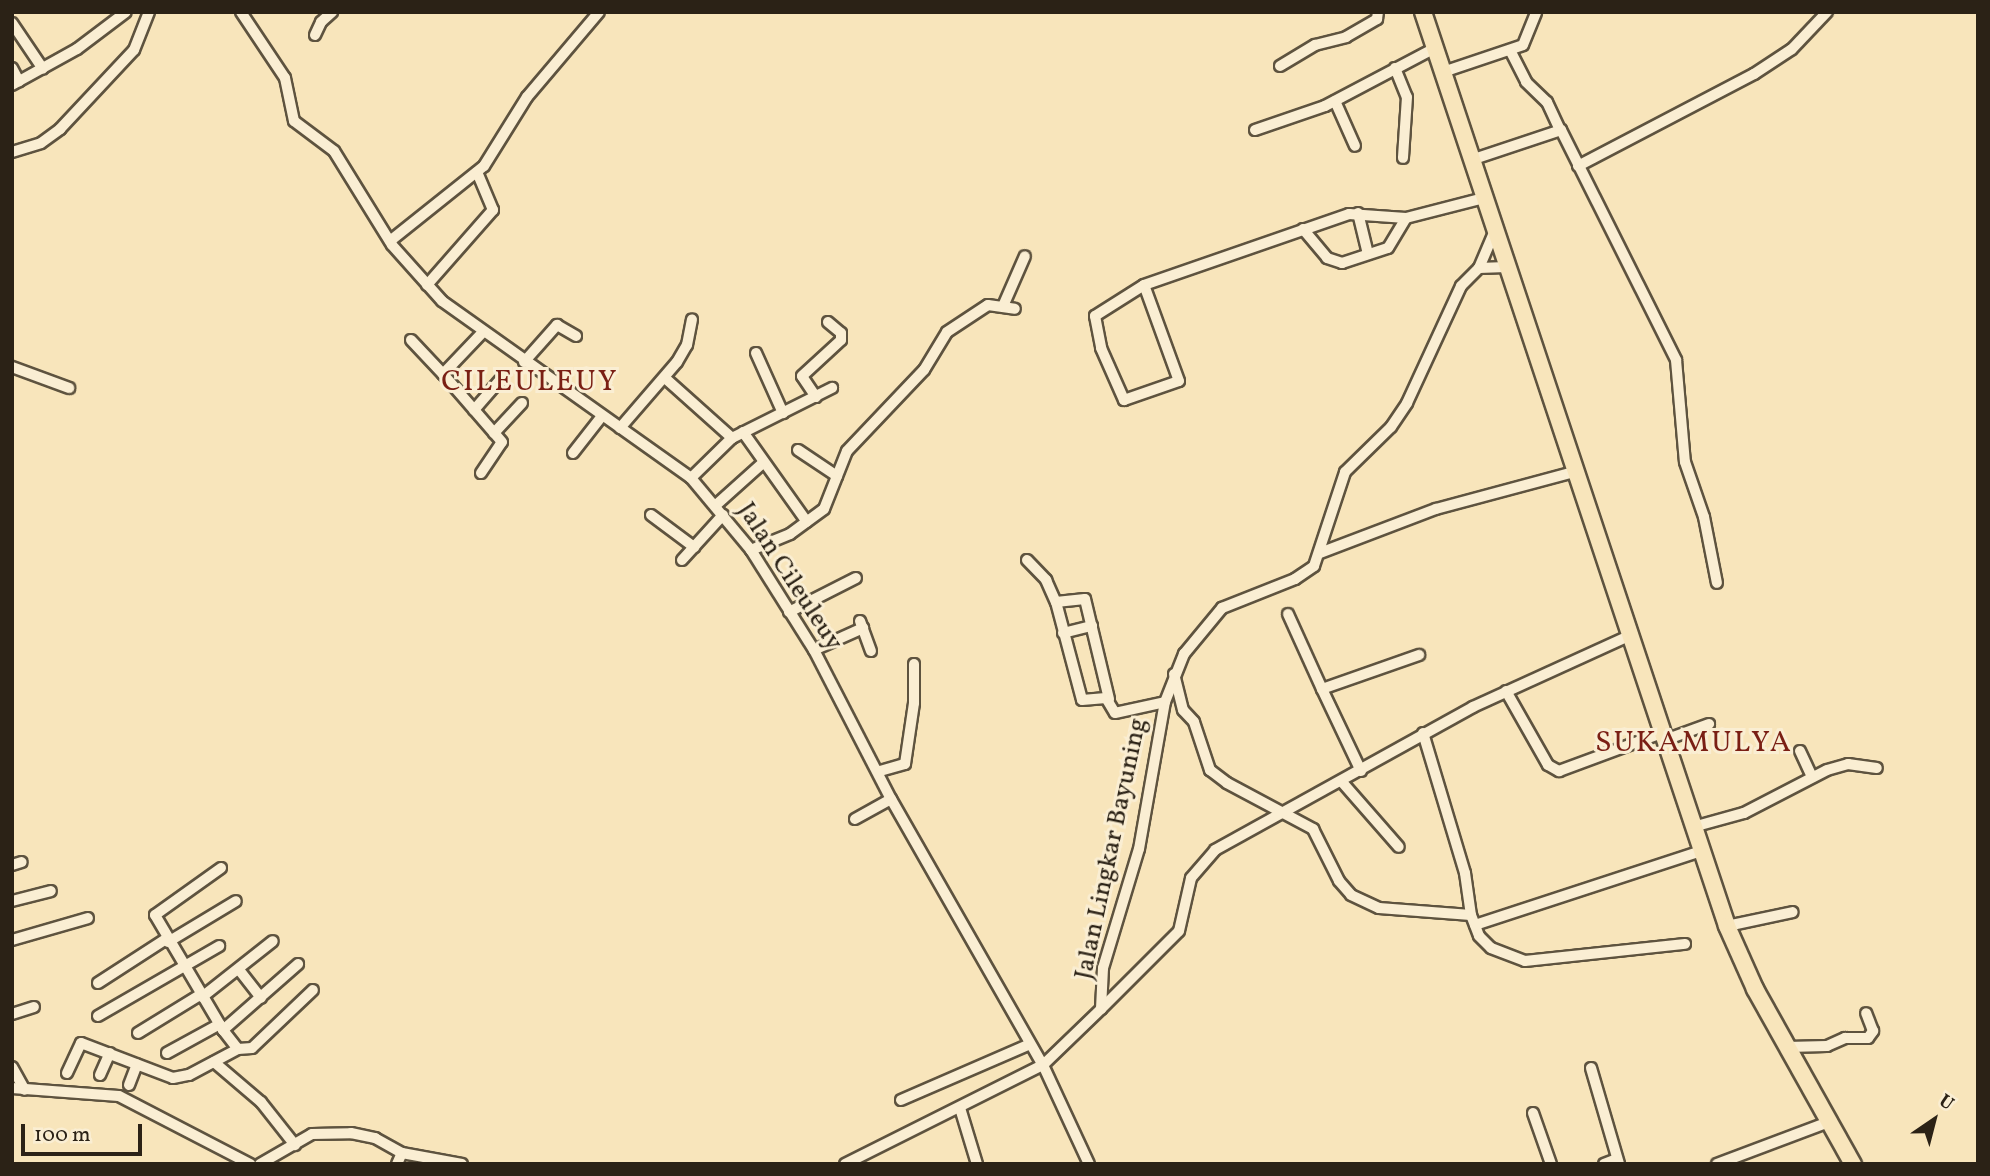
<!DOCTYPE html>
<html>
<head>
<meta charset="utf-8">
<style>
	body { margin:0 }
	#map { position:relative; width:1990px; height:1176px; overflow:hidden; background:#f8e5bb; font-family:Vollkorn,serif }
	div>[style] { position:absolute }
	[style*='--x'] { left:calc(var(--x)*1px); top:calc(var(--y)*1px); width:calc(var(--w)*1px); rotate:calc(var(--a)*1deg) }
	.roads { filter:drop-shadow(2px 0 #5e533f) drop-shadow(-2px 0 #5e533f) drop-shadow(0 2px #5e533f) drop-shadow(0 -2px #5e533f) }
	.minor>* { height:10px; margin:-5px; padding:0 5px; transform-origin:5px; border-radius:5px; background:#faeed3 }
	.trunk>* { height:16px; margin:-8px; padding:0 8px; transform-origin:8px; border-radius:8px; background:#f8e5bb }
	span { translate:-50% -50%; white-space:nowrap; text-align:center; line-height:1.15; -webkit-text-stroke:6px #faeed3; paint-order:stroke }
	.street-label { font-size:26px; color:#2b2216 }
	.quarter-label { font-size:30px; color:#7a1f14; letter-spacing:2px }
	.frame { position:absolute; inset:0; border:14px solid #2b2216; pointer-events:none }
	.north { position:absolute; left:1899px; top:1085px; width:70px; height:70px; -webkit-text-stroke:5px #faeed3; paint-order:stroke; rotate:35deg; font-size:19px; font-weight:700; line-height:28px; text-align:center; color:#2b2216 }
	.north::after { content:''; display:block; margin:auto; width:24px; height:32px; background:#2b2216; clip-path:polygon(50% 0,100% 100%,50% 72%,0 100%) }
	.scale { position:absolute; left:21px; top:1124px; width:121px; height:32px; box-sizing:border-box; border:4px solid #2b2216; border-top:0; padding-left:9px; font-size:21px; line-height:24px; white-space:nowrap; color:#2b2216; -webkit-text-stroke:5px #faeed3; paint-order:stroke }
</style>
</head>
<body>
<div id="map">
	<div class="roads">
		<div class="minor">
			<i style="--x:241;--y:12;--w:79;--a:56.3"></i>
			<i style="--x:285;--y:78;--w:44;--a:78.2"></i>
			<i style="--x:294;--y:121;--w:50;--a:36.9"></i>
			<i style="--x:334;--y:151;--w:110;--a:58.3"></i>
			<i style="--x:392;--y:245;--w:75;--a:48.2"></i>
			<i style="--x:442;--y:301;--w:305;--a:35.4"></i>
			<i style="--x:691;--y:478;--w:94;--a:50.2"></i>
			<i style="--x:751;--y:550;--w:118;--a:57.8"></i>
			<i style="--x:814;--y:650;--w:168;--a:62.7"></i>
			<i style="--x:891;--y:799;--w:306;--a:60.3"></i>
			<i style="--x:1043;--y:1065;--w:109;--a:65.1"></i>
			<i style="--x:12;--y:23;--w:55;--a:56"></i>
			<i style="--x:315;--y:35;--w:14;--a:-65"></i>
			<i style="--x:321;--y:22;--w:15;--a:-42"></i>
			<i style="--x:1510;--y:50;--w:36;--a:63"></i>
			<i style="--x:1526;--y:82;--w:29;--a:44"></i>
			<i style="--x:1547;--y:102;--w:29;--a:65"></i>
			<i style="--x:1280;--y:66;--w:41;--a:-31"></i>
			<i style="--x:1315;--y:45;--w:32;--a:-14"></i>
			<i style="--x:1346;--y:37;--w:36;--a:-30"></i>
			<i style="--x:1377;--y:19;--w:7;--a:-82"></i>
			<i style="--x:12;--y:68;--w:15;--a:62"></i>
			<i style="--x:1395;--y:68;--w:31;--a:68"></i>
			<i style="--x:1407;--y:97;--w:61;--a:93.8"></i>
			<i style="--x:1443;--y:72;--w:84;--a:-18.6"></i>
			<i style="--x:1523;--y:45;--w:35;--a:-68"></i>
			<i style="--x:12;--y:85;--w:74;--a:-29"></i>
			<i style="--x:77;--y:49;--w:61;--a:-37.1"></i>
			<i style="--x:1335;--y:101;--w:49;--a:66"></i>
			<i style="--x:1255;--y:130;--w:74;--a:-18.9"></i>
			<i style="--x:1325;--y:106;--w:124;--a:-27.8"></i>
			<i style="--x:12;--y:152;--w:30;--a:-17"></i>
			<i style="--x:41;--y:143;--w:24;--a:-36"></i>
			<i style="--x:60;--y:129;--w:108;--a:-46.9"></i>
			<i style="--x:134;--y:50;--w:41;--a:-68.5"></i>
			<i style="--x:1471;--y:160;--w:95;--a:-18.4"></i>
			<i style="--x:1561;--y:130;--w:257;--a:63.4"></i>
			<i style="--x:1676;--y:360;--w:102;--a:85"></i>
			<i style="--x:1685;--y:462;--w:58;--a:70.9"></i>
			<i style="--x:1704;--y:517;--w:67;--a:78.9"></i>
			<i style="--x:1578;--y:166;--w:199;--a:-27.6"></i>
			<i style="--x:1754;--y:74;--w:45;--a:-33.3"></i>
			<i style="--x:1792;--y:49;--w:51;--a:-46.6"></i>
			<i style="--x:1358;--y:213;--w:42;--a:76.3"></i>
			<i style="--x:1303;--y:229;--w:38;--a:50"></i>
			<i style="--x:1327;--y:258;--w:16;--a:18"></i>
			<i style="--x:1342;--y:263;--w:48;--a:-18.1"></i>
			<i style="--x:1388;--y:248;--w:35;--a:-59"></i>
			<i style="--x:390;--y:241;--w:120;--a:-38.6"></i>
			<i style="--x:484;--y:166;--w:81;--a:-58.1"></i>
			<i style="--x:527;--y:97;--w:111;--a:-49.7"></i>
			<i style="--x:1479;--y:268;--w:27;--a:-2"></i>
			<i style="--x:427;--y:285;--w:100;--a:-48.7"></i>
			<i style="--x:493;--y:210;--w:41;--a:-112.8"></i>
			<i style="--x:1144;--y:285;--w:58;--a:147.7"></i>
			<i style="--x:1095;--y:316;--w:33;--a:79"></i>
			<i style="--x:1101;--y:348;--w:57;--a:66.1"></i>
			<i style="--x:1124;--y:400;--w:58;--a:-19.1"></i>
			<i style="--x:1179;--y:381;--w:102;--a:-110"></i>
			<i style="--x:1144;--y:285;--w:217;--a:-19.1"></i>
			<i style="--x:1349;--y:214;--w:57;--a:4"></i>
			<i style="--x:1406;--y:218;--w:81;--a:-14.4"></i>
			<i style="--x:1004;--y:304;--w:52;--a:-66.4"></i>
			<i style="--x:411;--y:340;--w:47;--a:46.7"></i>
			<i style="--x:756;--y:353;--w:66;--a:65.8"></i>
			<i style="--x:524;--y:362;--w:50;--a:-48.3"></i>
			<i style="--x:557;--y:325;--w:22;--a:30"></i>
			<i style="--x:12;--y:367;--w:61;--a:20.2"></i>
			<i style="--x:665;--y:378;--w:90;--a:41.8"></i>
			<i style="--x:816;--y:397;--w:25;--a:-124"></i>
			<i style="--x:802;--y:376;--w:53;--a:-42.7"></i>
			<i style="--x:841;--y:340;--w:7;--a:-90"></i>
			<i style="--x:841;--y:333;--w:17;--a:-140"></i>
			<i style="--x:474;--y:410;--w:40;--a:-49"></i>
			<i style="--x:620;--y:428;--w:87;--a:-49.2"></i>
			<i style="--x:677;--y:362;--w:20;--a:-60"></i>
			<i style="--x:687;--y:345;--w:26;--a:-79"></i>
			<i style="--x:743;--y:432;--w:110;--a:54.6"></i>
			<i style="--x:494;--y:433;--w:41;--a:-47"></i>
			<i style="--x:798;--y:450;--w:47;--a:33.7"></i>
			<i style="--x:573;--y:453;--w:47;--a:-51.9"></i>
			<i style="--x:481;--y:473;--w:37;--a:-56"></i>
			<i style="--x:502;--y:442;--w:90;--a:-130.9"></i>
			<i style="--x:443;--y:374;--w:58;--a:-46.4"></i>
			<i style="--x:691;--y:478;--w:57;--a:-44.3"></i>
			<i style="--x:732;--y:438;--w:112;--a:-26.6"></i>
			<i style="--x:716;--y:505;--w:64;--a:-41.9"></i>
			<i style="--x:651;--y:515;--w:54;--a:36.7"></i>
			<i style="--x:751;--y:550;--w:42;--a:-22.3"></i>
			<i style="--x:790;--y:534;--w:42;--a:-36.3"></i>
			<i style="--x:824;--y:509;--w:62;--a:-68.4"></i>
			<i style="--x:847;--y:451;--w:112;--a:-46.5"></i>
			<i style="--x:924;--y:370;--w:44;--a:-58.8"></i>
			<i style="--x:947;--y:332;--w:49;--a:-33.4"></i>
			<i style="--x:988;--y:305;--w:27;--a:8"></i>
			<i style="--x:1320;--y:553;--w:124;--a:-20.8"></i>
			<i style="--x:1436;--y:509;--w:143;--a:-15"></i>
			<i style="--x:682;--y:560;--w:61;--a:-47.7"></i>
			<i style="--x:1027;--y:560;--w:28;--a:46"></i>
			<i style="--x:1046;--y:580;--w:24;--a:66"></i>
			<i style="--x:1056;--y:602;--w:101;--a:75.1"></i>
			<i style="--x:1082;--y:700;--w:24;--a:-5"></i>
			<i style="--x:1106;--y:698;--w:17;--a:59"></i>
			<i style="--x:1115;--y:713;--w:51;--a:-12.4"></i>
			<i style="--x:1056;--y:602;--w:29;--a:-6"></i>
			<i style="--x:1085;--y:599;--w:103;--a:76.5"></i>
			<i style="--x:789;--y:612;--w:75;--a:-26.9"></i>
			<i style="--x:1288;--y:614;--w:82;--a:65.6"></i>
			<i style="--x:860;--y:621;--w:32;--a:70"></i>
			<i style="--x:1063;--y:633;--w:30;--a:-14"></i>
			<i style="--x:814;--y:650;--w:54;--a:-24.2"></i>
			<i style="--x:1174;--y:674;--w:37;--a:76"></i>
			<i style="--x:1183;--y:710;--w:16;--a:47"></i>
			<i style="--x:1194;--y:722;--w:51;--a:71.6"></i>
			<i style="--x:1210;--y:770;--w:21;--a:37"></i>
			<i style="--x:1227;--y:783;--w:98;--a:28.1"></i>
			<i style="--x:1313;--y:829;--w:58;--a:63.4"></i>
			<i style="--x:1339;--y:881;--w:18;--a:49"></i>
			<i style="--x:1351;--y:895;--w:31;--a:25"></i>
			<i style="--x:1379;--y:908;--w:92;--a:4.4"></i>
			<i style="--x:1506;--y:691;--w:85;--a:60.4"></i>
			<i style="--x:1548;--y:765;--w:13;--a:29"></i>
			<i style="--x:1559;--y:771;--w:110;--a:-20.3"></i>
			<i style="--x:1423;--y:733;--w:146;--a:73.3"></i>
			<i style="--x:1465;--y:873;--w:42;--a:81.9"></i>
			<i style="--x:1471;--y:915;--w:22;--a:69"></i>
			<i style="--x:1479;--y:936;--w:17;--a:45"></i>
			<i style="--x:1491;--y:948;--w:36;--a:21"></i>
			<i style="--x:1525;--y:961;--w:161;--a:-6.1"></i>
			<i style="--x:1665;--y:740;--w:47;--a:-20"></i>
			<i style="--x:1800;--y:751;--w:29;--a:65"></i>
			<i style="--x:880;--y:771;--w:26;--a:-16"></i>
			<i style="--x:905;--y:764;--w:62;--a:-81.6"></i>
			<i style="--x:914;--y:703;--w:39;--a:-90"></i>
			<i style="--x:1361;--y:771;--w:91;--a:-115.4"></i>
			<i style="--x:1322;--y:689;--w:103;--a:-19.3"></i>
			<i style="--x:1342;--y:782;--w:86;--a:48.8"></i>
			<i style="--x:855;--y:819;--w:41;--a:-29.1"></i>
			<i style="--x:1693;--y:827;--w:53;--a:-15.4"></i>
			<i style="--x:1744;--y:813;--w:93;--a:-27.4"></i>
			<i style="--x:1827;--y:770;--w:22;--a:-16"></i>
			<i style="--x:1848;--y:764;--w:29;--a:8"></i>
			<i style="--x:12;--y:865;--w:10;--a:-17"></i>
			<i style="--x:221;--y:868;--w:81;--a:144.5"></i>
			<i style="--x:155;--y:915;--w:134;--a:59.4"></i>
			<i style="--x:223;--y:1030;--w:24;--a:52"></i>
			<i style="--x:238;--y:1049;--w:14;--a:-4"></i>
			<i style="--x:252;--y:1048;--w:84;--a:-43.6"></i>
			<i style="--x:12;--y:901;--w:40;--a:-14.4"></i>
			<i style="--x:1475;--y:925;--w:238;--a:-18.1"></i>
			<i style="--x:1727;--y:926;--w:67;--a:-12"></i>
			<i style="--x:12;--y:940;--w:79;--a:-16.1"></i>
			<i style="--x:168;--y:942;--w:79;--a:-31.1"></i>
			<i style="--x:240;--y:971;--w:34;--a:52"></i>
			<i style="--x:98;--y:983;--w:81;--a:-32.9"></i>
			<i style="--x:202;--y:997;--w:90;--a:-38.3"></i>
			<i style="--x:1101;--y:1009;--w:110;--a:-45"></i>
			<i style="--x:1179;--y:931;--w:54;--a:-77.2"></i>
			<i style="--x:1191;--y:878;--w:37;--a:-49"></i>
			<i style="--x:1215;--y:850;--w:295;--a:-29"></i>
			<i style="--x:1473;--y:707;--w:174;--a:-24.5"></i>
			<i style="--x:12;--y:1014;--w:23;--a:-18"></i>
			<i style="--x:98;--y:1016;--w:140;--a:-30"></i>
			<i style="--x:223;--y:1030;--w:100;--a:-41.3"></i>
			<i style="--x:138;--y:1033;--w:73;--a:-31.5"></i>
			<i style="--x:1787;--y:1047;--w:40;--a:-1.4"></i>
			<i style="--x:1827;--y:1046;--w:20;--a:-24"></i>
			<i style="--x:1845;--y:1038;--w:23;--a:0"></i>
			<i style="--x:1868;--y:1038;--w:9;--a:-54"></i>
			<i style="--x:1873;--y:1031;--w:19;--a:-111"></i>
			<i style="--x:167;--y:1053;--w:60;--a:-28.7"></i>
			<i style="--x:214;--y:1062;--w:62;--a:40.4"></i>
			<i style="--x:261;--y:1102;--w:55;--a:51.7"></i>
			<i style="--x:12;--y:1067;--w:26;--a:61"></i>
			<i style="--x:1591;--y:1068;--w:100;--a:73.7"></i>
			<i style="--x:67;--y:1073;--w:33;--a:-65"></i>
			<i style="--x:81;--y:1043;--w:98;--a:20.8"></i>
			<i style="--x:173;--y:1078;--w:16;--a:-11"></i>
			<i style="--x:189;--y:1075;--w:55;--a:-28"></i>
			<i style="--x:100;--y:1075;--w:24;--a:-66"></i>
			<i style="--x:129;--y:1085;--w:22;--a:-69"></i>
			<i style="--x:12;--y:1088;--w:107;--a:4.3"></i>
			<i style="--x:119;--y:1096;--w:148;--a:27.4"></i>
			<i style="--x:901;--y:1100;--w:138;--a:-23.4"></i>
			<i style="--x:960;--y:1108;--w:59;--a:73.1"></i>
			<i style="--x:1533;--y:1113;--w:54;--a:70.6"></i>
			<i style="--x:260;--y:1164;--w:60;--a:-30"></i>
			<i style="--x:312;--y:1134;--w:39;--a:-1"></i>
			<i style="--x:351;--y:1133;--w:25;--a:12"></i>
			<i style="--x:375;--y:1138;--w:31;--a:29"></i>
			<i style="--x:402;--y:1153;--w:61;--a:10.4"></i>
			<i style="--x:397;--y:1164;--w:12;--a:-66"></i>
			<i style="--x:845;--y:1164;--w:221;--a:-26.6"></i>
			<i style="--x:1043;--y:1065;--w:81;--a:-44"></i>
			<i style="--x:1101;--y:1009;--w:41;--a:-87.2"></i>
			<i style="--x:1103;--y:968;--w:124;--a:-73.2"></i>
			<i style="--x:1139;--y:849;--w:149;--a:-80"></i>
			<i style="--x:1165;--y:702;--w:52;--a:-68.4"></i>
			<i style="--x:1184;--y:654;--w:60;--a:-50.4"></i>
			<i style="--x:1222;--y:608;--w:79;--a:-21.7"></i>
			<i style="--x:1295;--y:579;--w:23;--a:-34"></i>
			<i style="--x:1314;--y:566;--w:99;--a:-71.7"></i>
			<i style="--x:1345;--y:472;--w:64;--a:-44.4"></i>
			<i style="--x:1391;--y:427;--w:29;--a:-56"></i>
			<i style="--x:1407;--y:403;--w:129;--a:-65.2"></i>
			<i style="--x:1461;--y:286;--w:25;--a:-45"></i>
			<i style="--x:1479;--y:268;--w:38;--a:-67"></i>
			<i style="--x:1604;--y:1164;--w:14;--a:-21"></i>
			<i style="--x:1717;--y:1164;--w:120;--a:-20.6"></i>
		</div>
		<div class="trunk">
			<i style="--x:1423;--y:12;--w:963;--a:71.6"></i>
			<i style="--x:1727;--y:926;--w:69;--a:66"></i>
			<i style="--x:1755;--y:989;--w:201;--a:60.8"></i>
		</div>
	</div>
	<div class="street-label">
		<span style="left:789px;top:577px;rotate:57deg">Jalan Cileuleuy</span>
		<span style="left:1112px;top:849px;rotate:-78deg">Jalan Lingkar Bayuning</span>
	</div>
	<div class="quarter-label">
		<span style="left:530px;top:382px">CILEULEUY</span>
		<span style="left:1694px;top:743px">SUKAMULYA</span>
	</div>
	<div class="frame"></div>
	<div class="north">U</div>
	<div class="scale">100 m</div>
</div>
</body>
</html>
